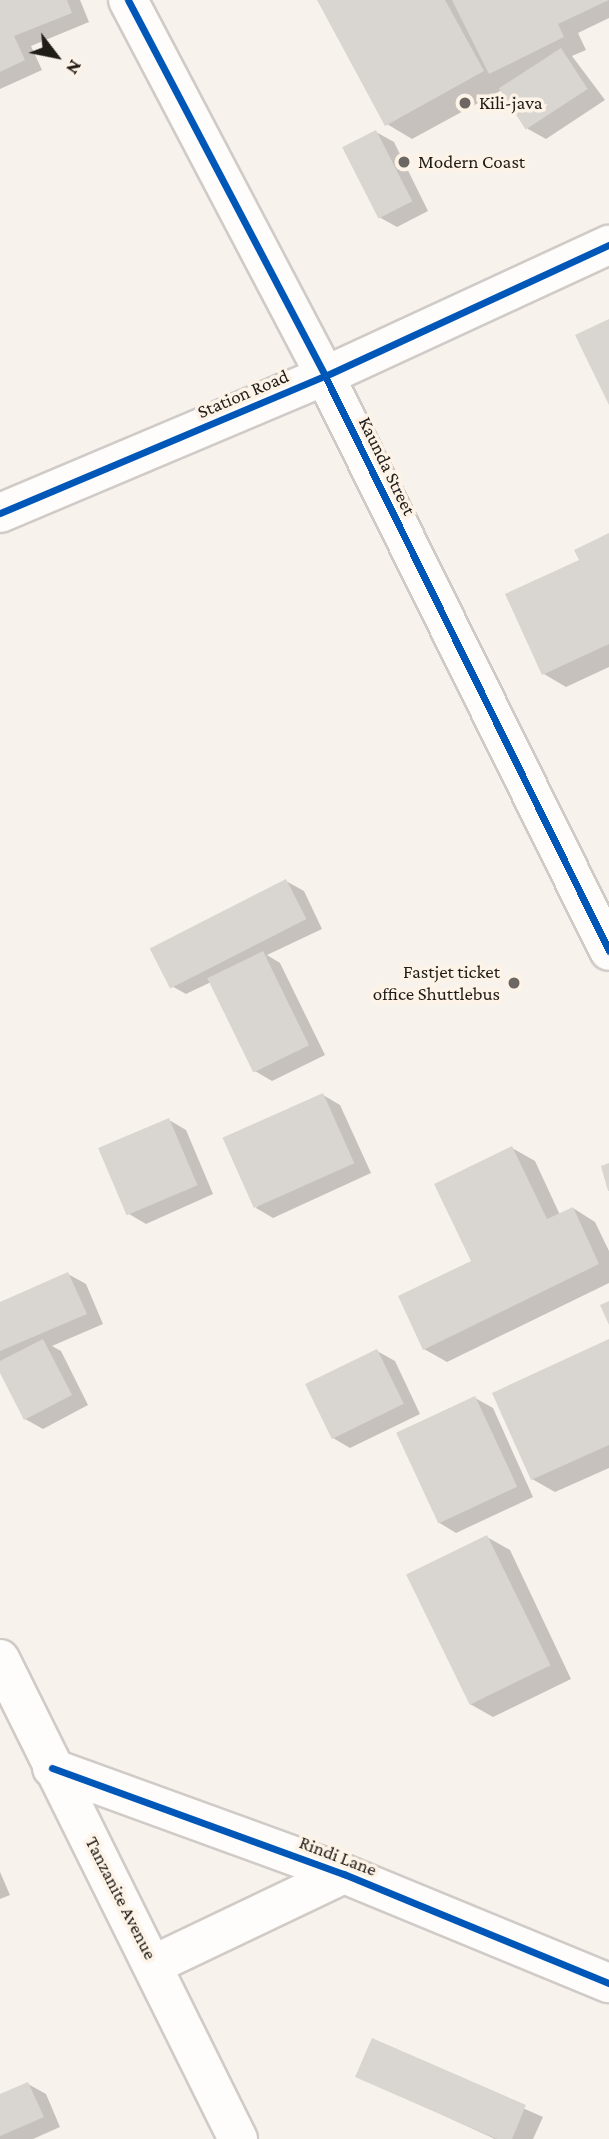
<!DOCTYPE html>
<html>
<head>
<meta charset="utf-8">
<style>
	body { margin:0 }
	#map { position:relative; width:609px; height:2139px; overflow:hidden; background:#f8f2ec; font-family:"Crimson Pro",serif }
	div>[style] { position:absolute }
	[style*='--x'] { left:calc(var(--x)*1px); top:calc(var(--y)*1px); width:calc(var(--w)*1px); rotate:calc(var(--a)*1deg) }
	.shadow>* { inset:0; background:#0003 }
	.building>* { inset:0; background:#d9d5d0; transform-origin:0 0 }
	.roads { filter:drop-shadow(2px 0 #d0cbc7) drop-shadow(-2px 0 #d0cbc7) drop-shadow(0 2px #d0cbc7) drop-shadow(0 -2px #d0cbc7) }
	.minor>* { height:38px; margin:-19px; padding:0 19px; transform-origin:19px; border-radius:19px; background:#fefdfc }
	.cycleway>* { height:7px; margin:-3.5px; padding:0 3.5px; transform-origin:3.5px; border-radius:3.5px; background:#0057b8 }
	.dots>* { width:19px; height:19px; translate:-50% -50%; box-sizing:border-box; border:4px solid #fdf3e7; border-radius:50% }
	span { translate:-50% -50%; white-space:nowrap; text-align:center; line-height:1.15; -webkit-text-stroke:7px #fdf3e7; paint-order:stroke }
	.poi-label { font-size:19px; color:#201c18 }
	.left { translate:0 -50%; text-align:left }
	.right { translate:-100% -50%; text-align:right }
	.street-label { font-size:19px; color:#201c18 }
	.north { position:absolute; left:21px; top:21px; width:70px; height:70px; -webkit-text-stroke:5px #fdf3e7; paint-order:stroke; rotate:122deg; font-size:19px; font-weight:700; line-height:28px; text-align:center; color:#201c18 }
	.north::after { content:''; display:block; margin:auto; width:24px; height:32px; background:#201c18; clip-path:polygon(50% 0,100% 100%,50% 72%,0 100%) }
</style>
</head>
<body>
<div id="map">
	<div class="shadow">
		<i style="clip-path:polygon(0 0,80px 0,89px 22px,31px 46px,42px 70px,0 89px)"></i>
		<i style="clip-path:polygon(319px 0,609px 0,609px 18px,578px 33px,586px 50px,572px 56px,605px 100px,546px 139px,528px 129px,502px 90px,412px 139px,387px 124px)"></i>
		<i style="clip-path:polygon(376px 132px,394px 142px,428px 211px,397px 227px,379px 217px)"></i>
		<i style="clip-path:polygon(609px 535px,609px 667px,566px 687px,544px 674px,582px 561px)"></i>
		<i style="clip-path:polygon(286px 881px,304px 891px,322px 929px,267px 955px,280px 963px,325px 1055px,272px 1081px,255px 1071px,211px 982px,186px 994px,168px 984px)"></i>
		<i style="clip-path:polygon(323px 1095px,340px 1105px,371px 1173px,273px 1218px,256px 1208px)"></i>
		<i style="clip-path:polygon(169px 1120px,186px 1130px,213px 1194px,146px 1224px,129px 1214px)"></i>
		<i style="clip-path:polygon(512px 1148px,535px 1161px,560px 1215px,573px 1208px,595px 1222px,609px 1251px,609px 1283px,447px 1362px,424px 1349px,473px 1262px)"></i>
		<i style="clip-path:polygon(68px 1274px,86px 1284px,103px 1324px,52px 1346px,61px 1351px,88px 1405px,43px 1429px,25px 1419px,0 1369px,0 1304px)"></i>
		<i style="clip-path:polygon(609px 1341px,609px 1468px,555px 1492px,532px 1479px)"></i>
		<i style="clip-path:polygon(377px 1351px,395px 1361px,420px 1414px,350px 1448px,333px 1438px)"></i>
		<i style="clip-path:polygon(475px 1398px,493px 1408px,533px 1497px,456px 1533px,438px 1522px)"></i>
		<i style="clip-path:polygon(487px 1537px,510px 1550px,571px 1679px,493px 1717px,470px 1704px)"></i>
		<i style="clip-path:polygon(0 1872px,10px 1895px,0 1899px)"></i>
		<i style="clip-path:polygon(372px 2041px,543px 2117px,533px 2139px,495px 2139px,357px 2076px)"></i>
		<i style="clip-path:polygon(28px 2084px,46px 2094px,60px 2127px,33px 2139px,0 2139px,0 2096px)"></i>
	</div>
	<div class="building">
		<i style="clip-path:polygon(0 0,67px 0,72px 13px,14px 36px,25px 60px,0 72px)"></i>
		<i style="clip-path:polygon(317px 0,445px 0,484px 71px,385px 126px)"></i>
		<i style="clip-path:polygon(452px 0,609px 0,558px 24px,564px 37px,489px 74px)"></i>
		<i style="left:561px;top:48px;width:49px;height:74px;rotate:57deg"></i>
		<i style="left:376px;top:130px;width:80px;height:38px;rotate:63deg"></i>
		<i style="clip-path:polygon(609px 319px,609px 405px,575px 335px)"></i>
		<i style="clip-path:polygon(609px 533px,609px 644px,542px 675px,505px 594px,579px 560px,574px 550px)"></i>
		<i style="left:286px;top:879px;width:45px;height:153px;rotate:63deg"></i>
		<i style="left:263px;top:951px;width:105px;height:62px;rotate:64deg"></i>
		<i style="left:323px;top:1093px;width:77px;height:110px;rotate:66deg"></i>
		<i style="left:169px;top:1118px;width:73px;height:77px;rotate:67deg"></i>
		<i style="clip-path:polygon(512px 1146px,547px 1219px,573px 1207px,599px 1264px,423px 1350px,398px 1296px,471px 1261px,434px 1184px)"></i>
		<i style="clip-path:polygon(609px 1163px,609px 1191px,608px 1191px,601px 1166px)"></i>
		<i style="clip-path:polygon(68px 1272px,87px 1314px,0 1351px,0 1302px)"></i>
		<i style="clip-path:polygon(609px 1301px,609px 1325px,600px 1305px)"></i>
		<i style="clip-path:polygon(43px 1339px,72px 1395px,24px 1420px,0 1373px,0 1361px)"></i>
		<i style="clip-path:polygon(609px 1339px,609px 1445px,531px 1480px,492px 1393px)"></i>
		<i style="left:377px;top:1349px;width:61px;height:80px;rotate:64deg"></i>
		<i style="left:475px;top:1396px;width:100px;height:87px;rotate:65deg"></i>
		<i style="left:487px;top:1535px;width:145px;height:90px;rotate:64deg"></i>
		<i style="clip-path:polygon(372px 2038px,526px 2105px,512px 2139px,497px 2139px,355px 2077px)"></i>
		<i style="clip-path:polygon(28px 2082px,44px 2117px,0 2136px,0 2094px)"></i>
	</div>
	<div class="roads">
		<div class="minor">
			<i style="--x:128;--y:0;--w:424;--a:62.3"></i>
			<i style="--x:325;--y:376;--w:641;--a:63.71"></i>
			<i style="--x:0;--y:513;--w:353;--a:-22.9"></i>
			<i style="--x:325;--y:376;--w:313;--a:-24.8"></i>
			<i style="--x:0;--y:1659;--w:536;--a:63.63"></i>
			<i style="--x:52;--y:1768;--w:311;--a:20"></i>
			<i style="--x:344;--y:1874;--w:287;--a:22.4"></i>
			<i style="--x:155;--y:1964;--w:209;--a:-25.5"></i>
		</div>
	</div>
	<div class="cycleway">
		<i style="--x:128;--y:0;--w:424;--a:62.3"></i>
		<i style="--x:325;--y:376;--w:641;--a:63.71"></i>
		<i style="--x:0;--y:513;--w:353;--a:-22.9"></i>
		<i style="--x:325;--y:376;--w:313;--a:-24.8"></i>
		<i style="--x:52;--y:1768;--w:311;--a:20"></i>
		<i style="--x:344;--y:1874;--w:287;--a:22.4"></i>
	</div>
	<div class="dots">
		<i style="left:465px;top:103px;background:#6c6762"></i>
		<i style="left:404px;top:162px;background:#6c6762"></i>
		<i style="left:514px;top:983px;background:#6c6762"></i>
	</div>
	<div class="poi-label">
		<span class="left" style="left:479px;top:103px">Kili-java</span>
		<span class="left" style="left:418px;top:162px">Modern Coast</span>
		<span class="right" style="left:500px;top:983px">Fastjet ticket<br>office Shuttlebus</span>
	</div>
	<div class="street-label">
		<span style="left:243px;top:394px;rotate:-23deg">Station Road</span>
		<span style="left:387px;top:466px;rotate:64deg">Kaunda Street</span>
		<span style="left:338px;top:1856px;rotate:21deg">Rindi Lane</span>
		<span style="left:121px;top:1898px;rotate:63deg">Tanzanite Avenue</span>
	</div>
	<div class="north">N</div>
</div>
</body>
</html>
